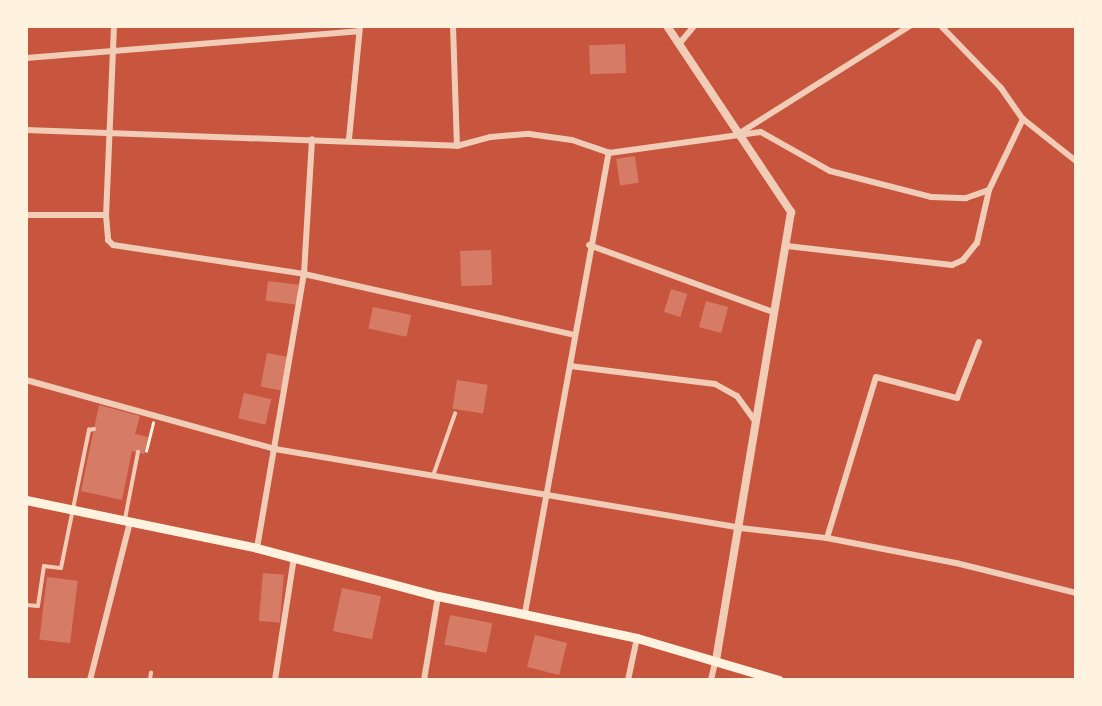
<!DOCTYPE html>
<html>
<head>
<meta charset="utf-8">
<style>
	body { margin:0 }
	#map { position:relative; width:1102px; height:706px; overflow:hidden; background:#c8553d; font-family:Lato,sans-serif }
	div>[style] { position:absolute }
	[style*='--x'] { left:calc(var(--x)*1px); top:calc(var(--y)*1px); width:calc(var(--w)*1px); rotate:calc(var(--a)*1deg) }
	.building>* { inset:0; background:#d67c66; transform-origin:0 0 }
	.path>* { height:2.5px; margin:-1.25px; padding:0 1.25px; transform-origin:1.25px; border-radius:1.25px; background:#fff3e0 }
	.service>* { height:3.5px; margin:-1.75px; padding:0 1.75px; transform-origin:1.75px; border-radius:1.75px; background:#f1ccb7 }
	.minor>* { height:6px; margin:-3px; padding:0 3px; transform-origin:3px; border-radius:3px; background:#f1ccb7 }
	.tertiary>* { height:8px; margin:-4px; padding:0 4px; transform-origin:4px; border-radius:4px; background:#f1ccb7 }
	.secondary>* { height:9px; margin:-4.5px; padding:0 4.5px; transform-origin:4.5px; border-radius:4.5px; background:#fff3e0 }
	span { translate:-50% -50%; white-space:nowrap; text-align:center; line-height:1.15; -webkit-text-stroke:6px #fff3e0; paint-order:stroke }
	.frame { position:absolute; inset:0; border:28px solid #fff3e0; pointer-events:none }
</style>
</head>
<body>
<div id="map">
	<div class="building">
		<i style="left:625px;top:44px;width:29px;height:36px;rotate:88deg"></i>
		<i style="left:635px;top:156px;width:27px;height:19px;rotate:82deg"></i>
		<i style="left:491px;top:250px;width:35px;height:31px;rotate:88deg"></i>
		<i style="left:268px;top:281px;width:31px;height:20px;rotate:7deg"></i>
		<i style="left:671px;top:289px;width:17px;height:24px;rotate:17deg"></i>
		<i style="left:706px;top:301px;width:23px;height:27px;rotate:15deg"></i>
		<i style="left:373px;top:307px;width:39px;height:22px;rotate:12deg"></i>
		<i style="left:267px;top:353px;width:21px;height:34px;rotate:11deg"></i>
		<i style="left:457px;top:380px;width:31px;height:29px;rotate:9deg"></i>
		<i style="left:244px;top:393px;width:28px;height:26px;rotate:13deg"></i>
		<i style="clip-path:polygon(99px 405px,140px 416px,135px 434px,148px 437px,144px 454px,132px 451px,122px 500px,81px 491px)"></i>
		<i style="left:263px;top:573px;width:21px;height:48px;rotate:5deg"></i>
		<i style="left:47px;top:577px;width:31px;height:63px;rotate:7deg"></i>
		<i style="left:342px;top:588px;width:40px;height:44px;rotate:12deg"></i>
		<i style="left:450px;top:615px;width:43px;height:30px;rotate:11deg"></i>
		<i style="left:535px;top:635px;width:33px;height:33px;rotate:14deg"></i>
	</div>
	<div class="path">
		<i style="--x:146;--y:451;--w:29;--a:-76"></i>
	</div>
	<div class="service">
		<i style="--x:433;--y:476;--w:66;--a:-70.5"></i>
		<i style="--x:125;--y:519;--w:68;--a:-79"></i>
		<i style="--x:26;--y:605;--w:12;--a:5"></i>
		<i style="--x:38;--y:606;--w:40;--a:-81.5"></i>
		<i style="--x:44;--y:566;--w:17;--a:7"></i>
		<i style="--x:61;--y:568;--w:141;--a:-78.5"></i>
		<i style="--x:89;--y:430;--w:5;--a:-11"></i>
		<i style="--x:150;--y:680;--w:7;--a:-82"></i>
	</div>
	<div class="minor">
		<i style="--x:114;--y:26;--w:189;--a:92.4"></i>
		<i style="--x:106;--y:215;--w:25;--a:85"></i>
		<i style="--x:108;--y:240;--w:7;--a:45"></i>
		<i style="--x:113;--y:245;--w:193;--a:8.6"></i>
		<i style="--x:304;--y:274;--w:277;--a:12.7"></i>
		<i style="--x:453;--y:26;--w:120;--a:88.1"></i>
		<i style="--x:941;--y:26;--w:86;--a:45.9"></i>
		<i style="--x:1001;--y:88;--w:38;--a:55"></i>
		<i style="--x:1023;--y:119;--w:68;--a:38.4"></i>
		<i style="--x:679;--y:44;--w:23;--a:-50"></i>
		<i style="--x:26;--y:58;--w:334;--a:-4.6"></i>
		<i style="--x:26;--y:130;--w:431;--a:2.1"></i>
		<i style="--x:457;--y:146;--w:35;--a:-15"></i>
		<i style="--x:491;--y:137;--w:38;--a:-5"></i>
		<i style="--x:529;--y:134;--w:43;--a:7.9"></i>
		<i style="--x:572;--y:140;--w:39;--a:19"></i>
		<i style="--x:743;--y:131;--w:197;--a:-32.2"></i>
		<i style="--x:349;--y:139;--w:114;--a:-84.4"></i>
		<i style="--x:26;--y:215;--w:80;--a:0"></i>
		<i style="--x:589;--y:245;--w:196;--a:20"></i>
		<i style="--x:787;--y:246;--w:166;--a:6.6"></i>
		<i style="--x:952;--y:265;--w:12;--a:-24"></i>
		<i style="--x:963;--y:260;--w:22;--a:-51"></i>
		<i style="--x:977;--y:243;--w:54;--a:-77.2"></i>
		<i style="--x:570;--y:366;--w:146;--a:7.1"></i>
		<i style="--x:715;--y:384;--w:25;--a:29"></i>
		<i style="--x:737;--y:396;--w:32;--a:54"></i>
		<i style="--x:26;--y:380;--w:258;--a:15.5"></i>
		<i style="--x:275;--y:449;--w:472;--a:9.6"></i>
		<i style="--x:740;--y:528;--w:88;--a:6.6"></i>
		<i style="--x:827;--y:538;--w:131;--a:11"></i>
		<i style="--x:956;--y:563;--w:124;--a:14"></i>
		<i style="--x:827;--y:538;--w:168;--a:-73.1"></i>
		<i style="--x:876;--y:377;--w:84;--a:14.5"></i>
		<i style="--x:957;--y:398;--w:60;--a:-68.6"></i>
		<i style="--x:257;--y:548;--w:278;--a:-80.3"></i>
		<i style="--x:304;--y:274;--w:135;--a:-86.6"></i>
		<i style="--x:525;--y:613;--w:468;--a:-79.7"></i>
		<i style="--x:609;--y:153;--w:153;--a:-7.9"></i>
		<i style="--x:761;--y:132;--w:79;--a:29.5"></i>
		<i style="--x:830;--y:171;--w:104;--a:14.4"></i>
		<i style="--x:931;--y:197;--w:35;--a:2"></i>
		<i style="--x:966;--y:198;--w:24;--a:-19"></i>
		<i style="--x:989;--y:190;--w:79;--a:-64.4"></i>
		<i style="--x:90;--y:680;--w:163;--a:-75.8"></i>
		<i style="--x:275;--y:680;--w:124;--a:-81.2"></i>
		<i style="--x:424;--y:680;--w:85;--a:-80.5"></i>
		<i style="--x:628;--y:680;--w:43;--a:-77.9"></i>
		<i style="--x:711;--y:680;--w:22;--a:-77"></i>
	</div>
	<div class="tertiary">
		<i style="--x:667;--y:26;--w:224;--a:56.3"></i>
		<i style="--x:791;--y:212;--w:453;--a:99.5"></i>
	</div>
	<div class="secondary">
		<i style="--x:26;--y:500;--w:236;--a:11.7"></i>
		<i style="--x:257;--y:548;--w:187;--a:14.9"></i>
		<i style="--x:438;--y:596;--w:203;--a:11.9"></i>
		<i style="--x:637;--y:638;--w:148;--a:16.5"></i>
	</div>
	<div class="frame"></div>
</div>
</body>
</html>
